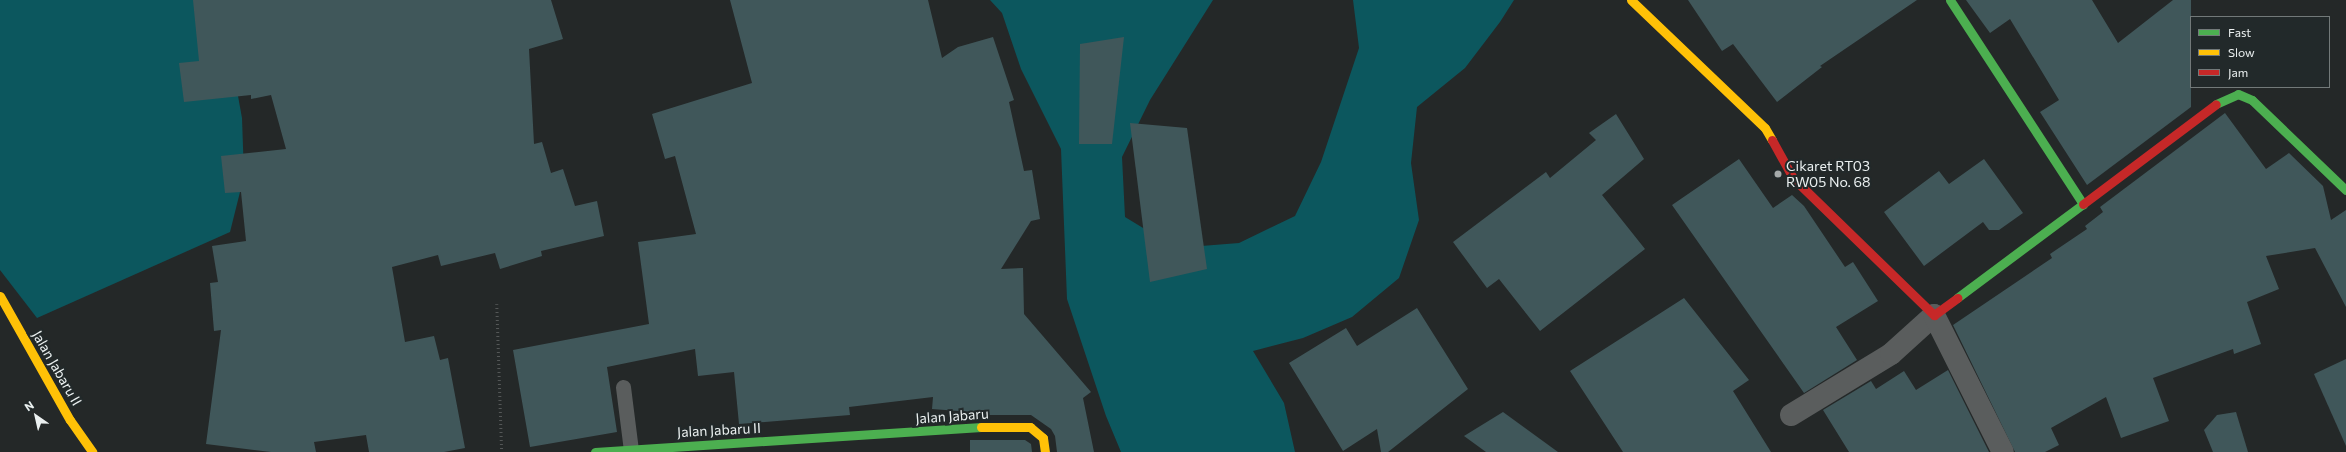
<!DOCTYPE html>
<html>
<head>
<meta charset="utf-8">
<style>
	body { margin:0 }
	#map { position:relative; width:2346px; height:452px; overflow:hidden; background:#242828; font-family:Commissioner,sans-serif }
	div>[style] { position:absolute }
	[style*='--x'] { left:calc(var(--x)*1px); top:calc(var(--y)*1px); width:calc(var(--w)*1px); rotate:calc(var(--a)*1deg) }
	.forest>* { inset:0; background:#0c575e }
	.building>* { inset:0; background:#40575a }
	.path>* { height:2.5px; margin-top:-1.25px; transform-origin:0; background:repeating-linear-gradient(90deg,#545757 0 1px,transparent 0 4px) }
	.lane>* { height:15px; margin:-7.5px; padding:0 7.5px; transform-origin:7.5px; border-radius:7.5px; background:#5a5d5d }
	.street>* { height:22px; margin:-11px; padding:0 11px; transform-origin:11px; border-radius:11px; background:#5a5d5d }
	.fast>* { height:9px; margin:-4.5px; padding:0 4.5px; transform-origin:4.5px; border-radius:4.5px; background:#4caf50 }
	.slow>* { height:9px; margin:-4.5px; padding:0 4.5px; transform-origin:4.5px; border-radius:4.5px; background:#ffc107 }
	.jam>* { height:9px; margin:-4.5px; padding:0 4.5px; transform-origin:4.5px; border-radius:4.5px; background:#c62828 }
	.dots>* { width:11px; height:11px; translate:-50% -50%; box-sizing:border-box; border:2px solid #22292a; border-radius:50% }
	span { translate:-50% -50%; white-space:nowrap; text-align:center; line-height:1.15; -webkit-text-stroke:4px #22292a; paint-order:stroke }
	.poi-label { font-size:14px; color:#ebf0f0 }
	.left { translate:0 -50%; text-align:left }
	.street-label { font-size:14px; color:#ebf0f0 }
	.legend { position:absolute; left:2190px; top:16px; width:140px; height:72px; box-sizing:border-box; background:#22292a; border:1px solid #727979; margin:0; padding:5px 7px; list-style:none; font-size:12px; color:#ebf0f0 }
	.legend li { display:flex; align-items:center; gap:8px; height:20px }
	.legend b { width:20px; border:1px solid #727979 }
	.north { position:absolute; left:16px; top:396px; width:40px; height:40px; -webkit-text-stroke:3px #22292a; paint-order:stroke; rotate:326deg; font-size:11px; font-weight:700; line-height:16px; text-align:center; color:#ebf0f0 }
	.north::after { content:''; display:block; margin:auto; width:14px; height:18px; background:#ebf0f0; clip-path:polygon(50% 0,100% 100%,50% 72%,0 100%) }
</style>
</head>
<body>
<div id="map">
	<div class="forest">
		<i style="clip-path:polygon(0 0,209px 0,230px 52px,242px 118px,244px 176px,230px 232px,37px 318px,0 270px)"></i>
		<i style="clip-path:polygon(990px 0,1213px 0,1150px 100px,1122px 157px,1125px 217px,1176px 248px,1239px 243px,1295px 216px,1321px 162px,1359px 48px,1353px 0,1514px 0,1500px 22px,1465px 68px,1417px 107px,1411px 163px,1419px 220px,1399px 278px,1352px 317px,1303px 338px,1253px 351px,1284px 403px,1295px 452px,1121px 452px,1106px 416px,1067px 299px,1061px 149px,1021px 69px,1002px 13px)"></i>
	</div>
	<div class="building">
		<i style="clip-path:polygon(193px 0,551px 0,563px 39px,529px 49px,534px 144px,542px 142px,551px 173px,563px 169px,575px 206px,597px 201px,604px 236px,541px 251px,542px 256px,500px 269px,495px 253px,441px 266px,438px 255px,392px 267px,405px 342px,434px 336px,440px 360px,448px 358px,465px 448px,444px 452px,369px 452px,366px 435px,314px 442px,316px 452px,271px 452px,206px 444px,221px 330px,214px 331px,210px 283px,218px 282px,212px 246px,246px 241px,241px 192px,225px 193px,221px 156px,286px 149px,271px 95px,251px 99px,251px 95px,184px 102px,179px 63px,199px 61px)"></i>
		<i style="clip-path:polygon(730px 0,928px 0,942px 58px,958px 47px,993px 37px,1014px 100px,1009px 102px,1024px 171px,1032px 170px,1040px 219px,1031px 221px,1001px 269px,1023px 268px,1024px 314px,1091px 392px,1083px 398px,1094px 452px,1057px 452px,1055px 436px,1051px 429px,1031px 415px,971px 415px,971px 412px,932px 409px,933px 397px,849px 407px,850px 415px,739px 424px,734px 372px,698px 376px,695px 349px,607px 367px,617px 432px,530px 447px,513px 350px,649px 324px,638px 242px,696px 234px,675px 156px,665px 159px,652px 114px,752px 83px)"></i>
		<i style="clip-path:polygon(1688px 0,1917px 0,1820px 66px,1822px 67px,1777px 102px,1733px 44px,1722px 51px)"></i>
		<i style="clip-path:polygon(1966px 0,2092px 0,2118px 43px,2173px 0,2191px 0,2191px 107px,2087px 185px,2040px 112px,2059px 100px,2010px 19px,1990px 33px)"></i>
		<i style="clip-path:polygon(1124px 37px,1112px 144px,1079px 144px,1080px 44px)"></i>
		<i style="clip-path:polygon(2225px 113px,2266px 169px,2289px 153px,2323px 186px,2331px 220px,2346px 210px,2346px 307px,2315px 248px,2266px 256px,2279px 289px,2247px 302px,2261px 344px,2234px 354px,2233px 349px,2153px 378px,2169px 421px,2121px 438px,2106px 397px,2051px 428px,2059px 445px,2045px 452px,2015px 452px,1953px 325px,2052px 258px,2050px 254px,2087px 229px,2085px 226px,2103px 212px,2100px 207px)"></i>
		<i style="clip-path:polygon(1616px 114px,1644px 159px,1602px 195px,1645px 249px,1540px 331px,1499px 279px,1487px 288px,1453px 242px,1546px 172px,1550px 178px,1596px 140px,1589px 133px)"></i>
		<i style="clip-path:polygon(1130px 123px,1187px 128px,1207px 269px,1150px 282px)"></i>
		<i style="clip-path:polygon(1739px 159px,1773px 208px,1792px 195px,1804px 206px,1845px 267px,1853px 262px,1878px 301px,1836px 327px,1857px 360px,1804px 393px,1672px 205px)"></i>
		<i style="clip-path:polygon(1984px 159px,2023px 213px,1999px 230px,1989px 230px,1983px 222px,1924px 266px,1884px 212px,1939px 171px,1949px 184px)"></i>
		<i style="clip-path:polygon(1684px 298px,1749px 380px,1733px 391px,1771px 452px,1623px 452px,1570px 371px)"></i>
		<i style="clip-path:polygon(1417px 308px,1468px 389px,1388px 452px,1381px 452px,1377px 429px,1343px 451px,1289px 363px,1346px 328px,1357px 346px)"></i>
		<i style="clip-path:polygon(2346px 359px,2346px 446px,2314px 374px)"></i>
		<i style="clip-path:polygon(1948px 370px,1989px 452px,1849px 452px,1823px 410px,1871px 381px,1876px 389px,1904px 371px,1916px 390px)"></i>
		<i style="clip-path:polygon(1503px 412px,1558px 452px,1486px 452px,1464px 436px)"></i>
		<i style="clip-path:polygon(2236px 412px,2248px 452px,2213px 452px,2204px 430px,2217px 415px)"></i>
		<i style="clip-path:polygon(970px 440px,1025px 440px,1031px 444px,1032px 452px,970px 452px)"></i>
	</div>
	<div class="path">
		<i style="--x:497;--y:304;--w:148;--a:88.1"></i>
	</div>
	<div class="lane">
		<i style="--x:623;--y:387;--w:64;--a:82.8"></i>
	</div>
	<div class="street">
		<i style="--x:1791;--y:415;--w:117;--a:-31.4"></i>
		<i style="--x:1891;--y:354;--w:58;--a:-42.2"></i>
		<i style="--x:1934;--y:315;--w:153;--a:63.3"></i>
	</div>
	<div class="fast">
		<i style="--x:1950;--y:0;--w:244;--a:56.9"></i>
		<i style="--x:2083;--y:204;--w:157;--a:143.3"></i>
		<i style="--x:2216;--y:104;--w:24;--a:-24"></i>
		<i style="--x:2238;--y:94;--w:15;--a:23"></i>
		<i style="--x:2252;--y:100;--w:130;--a:43.8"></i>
		<i style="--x:595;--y:452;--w:387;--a:-3.7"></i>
	</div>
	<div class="slow">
		<i style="--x:1631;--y:0;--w:185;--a:43.7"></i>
		<i style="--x:1765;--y:128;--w:14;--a:60"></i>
		<i style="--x:0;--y:296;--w:142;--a:60.6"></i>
		<i style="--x:70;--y:420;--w:39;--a:55"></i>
		<i style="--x:981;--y:427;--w:49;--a:0"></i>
		<i style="--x:1030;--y:427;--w:17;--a:40"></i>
		<i style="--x:1043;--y:438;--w:14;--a:82"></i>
	</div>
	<div class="jam">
		<i style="--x:1772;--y:140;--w:43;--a:61.1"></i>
		<i style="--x:1793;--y:178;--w:197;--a:44.2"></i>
		<i style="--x:1934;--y:315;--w:29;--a:-36"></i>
		<i style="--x:2083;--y:204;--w:166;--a:-36.9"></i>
	</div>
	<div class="dots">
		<i style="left:1778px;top:174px;background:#a5aaaa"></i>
	</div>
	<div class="poi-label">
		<span class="left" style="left:1786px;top:174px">Cikaret RT03<br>RW05 No. 68</span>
	</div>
	<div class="street-label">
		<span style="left:57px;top:368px;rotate:60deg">Jalan Jabaru II</span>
		<span style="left:952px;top:416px;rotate:-4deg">Jalan Jabaru</span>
		<span style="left:719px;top:430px;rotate:-3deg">Jalan Jabaru II</span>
	</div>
	<ul class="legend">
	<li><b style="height:5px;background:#4caf50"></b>Fast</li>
	<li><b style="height:5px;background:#ffc107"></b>Slow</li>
	<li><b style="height:5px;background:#c62828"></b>Jam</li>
	</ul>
	<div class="north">N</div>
</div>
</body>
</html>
